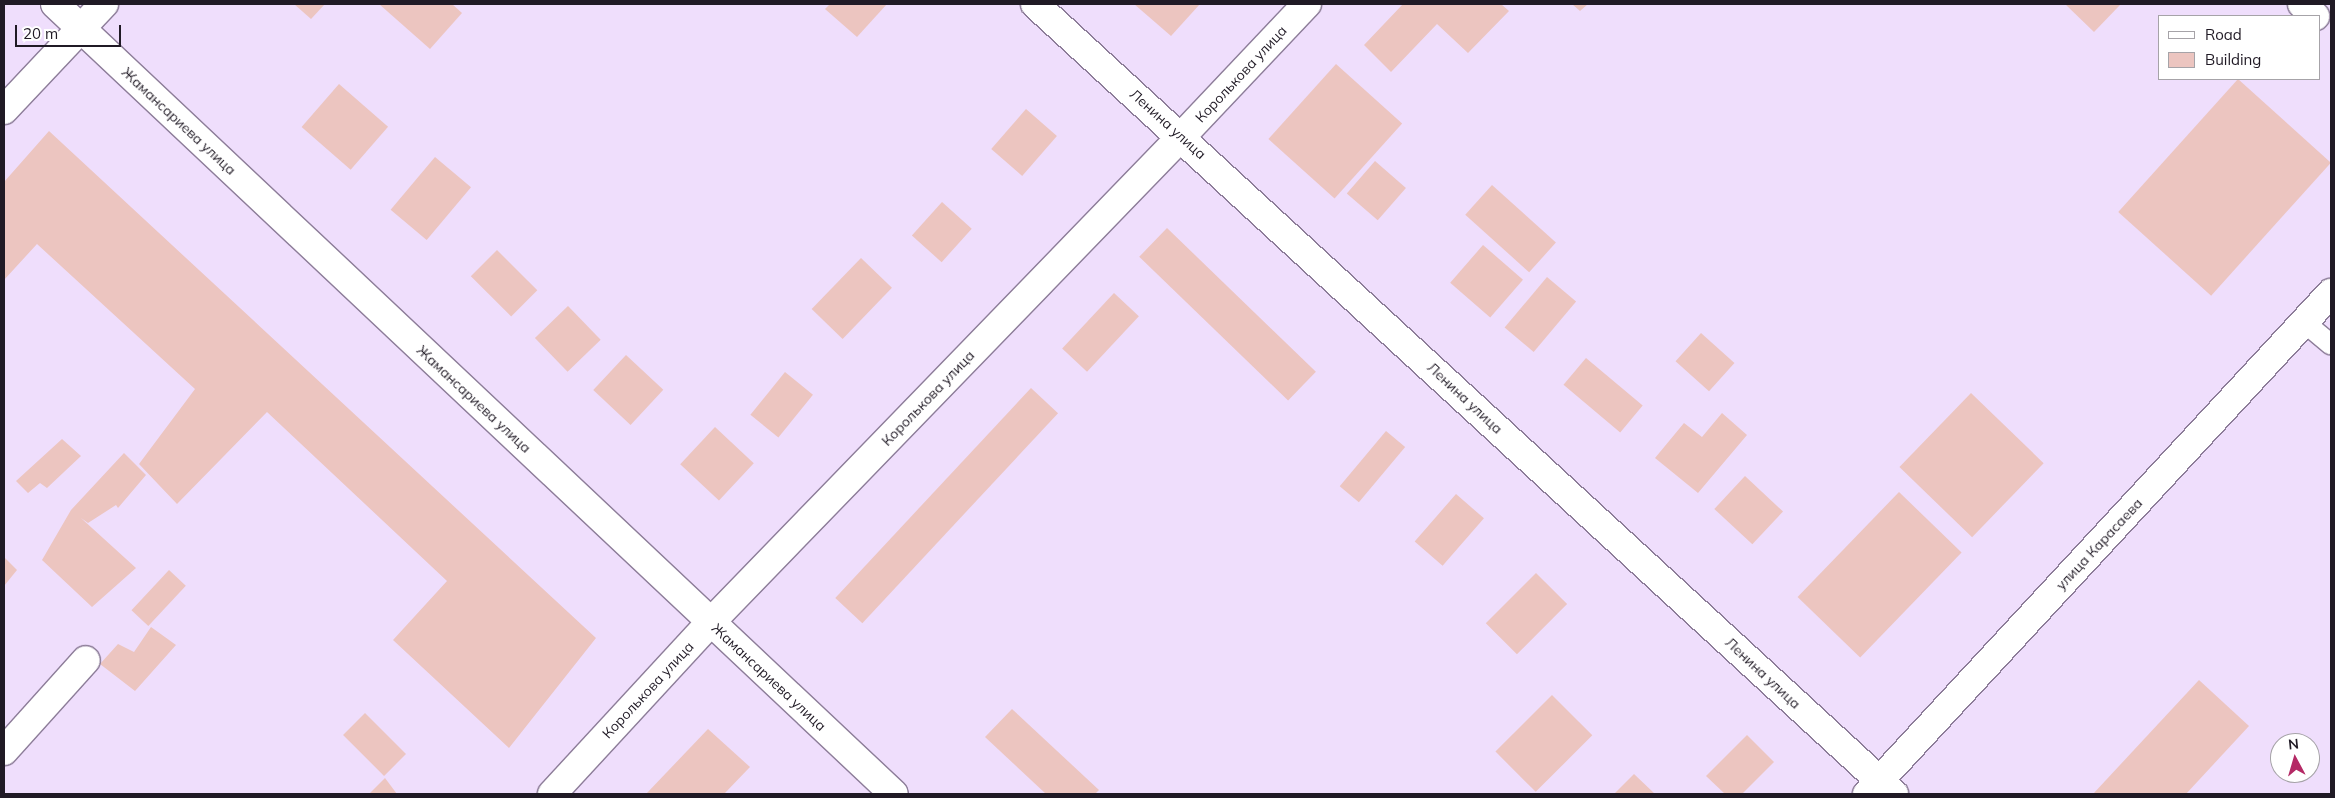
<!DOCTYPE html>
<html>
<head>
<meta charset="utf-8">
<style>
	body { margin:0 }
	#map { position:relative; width:2335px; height:798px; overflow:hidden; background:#efdefc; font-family:Mulish,sans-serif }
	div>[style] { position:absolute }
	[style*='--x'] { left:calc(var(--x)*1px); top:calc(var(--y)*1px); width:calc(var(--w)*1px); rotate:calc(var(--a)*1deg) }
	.building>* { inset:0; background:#ecc5c0; transform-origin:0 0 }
	.roads { filter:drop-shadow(1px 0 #8d7d99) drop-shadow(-1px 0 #8d7d99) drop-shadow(0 1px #8d7d99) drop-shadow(0 -1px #8d7d99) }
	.lane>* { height:20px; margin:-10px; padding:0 10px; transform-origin:10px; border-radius:10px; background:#fff }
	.street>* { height:28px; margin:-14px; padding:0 14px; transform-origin:14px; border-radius:14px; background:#fff }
	.secondary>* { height:28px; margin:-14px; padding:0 14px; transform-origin:14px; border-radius:14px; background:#fff }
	span { translate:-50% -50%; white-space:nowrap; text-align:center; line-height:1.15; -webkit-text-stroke:4px #fff; paint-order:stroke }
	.street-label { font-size:14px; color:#201a25 }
	.frame { position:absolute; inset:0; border:5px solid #201a25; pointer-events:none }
	.legend { position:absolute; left:2158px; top:15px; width:162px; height:65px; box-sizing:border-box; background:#fff; border:1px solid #a6a3a8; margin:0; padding:6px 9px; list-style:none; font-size:15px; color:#201a25 }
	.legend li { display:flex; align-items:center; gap:10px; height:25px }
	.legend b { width:25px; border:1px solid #a6a3a8 }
	.north { position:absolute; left:2270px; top:733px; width:50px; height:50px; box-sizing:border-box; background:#fff; border:1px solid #a6a3a8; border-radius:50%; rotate:354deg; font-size:14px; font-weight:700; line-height:20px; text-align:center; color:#201a25 }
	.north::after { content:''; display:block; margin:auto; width:18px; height:22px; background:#b42965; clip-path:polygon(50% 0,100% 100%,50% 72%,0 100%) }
	.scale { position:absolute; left:15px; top:25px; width:106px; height:22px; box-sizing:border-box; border:2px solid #201a25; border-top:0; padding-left:6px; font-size:15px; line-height:18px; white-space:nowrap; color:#201a25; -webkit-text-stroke:4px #fff; paint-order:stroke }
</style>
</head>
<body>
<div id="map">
	<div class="building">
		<i style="clip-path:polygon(294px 4px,325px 4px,311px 19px)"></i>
		<i style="clip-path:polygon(379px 4px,452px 4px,462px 13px,430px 49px)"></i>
		<i style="clip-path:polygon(830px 4px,887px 4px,857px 37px,825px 9px)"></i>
		<i style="clip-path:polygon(1134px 4px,1200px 4px,1171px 36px)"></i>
		<i style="clip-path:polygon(1403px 4px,1501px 4px,1509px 11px,1468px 53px,1437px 24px,1391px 72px,1364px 45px)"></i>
		<i style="clip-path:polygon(1572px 4px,1588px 4px,1580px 11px)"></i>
		<i style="clip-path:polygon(2065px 4px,2121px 4px,2094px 32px)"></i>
		<i style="left:1336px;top:64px;width:89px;height:101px;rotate:42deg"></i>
		<i style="left:2238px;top:79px;width:125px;height:179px;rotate:42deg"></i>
		<i style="left:339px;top:84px;width:65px;height:57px;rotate:41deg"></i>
		<i style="left:1026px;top:109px;width:41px;height:53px;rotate:41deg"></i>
		<i style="clip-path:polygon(49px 131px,596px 638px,509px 748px,393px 640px,447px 581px,267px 412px,177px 504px,139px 464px,195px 389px,37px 244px,4px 280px,4px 182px)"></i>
		<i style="left:435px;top:157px;width:47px;height:69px;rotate:40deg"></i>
		<i style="left:1375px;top:161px;width:41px;height:43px;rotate:41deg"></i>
		<i style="left:1492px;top:185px;width:86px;height:40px;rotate:42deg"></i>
		<i style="left:942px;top:202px;width:40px;height:45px;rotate:42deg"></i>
		<i style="left:1167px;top:228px;width:207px;height:40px;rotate:44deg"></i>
		<i style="left:1483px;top:245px;width:53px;height:50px;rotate:41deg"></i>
		<i style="left:497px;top:250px;width:57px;height:37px;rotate:45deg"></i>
		<i style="left:861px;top:258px;width:43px;height:71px;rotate:44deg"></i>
		<i style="left:1547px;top:277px;width:38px;height:66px;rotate:40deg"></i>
		<i style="left:1114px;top:293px;width:34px;height:76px;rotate:43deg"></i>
		<i style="left:568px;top:306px;width:47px;height:46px;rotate:46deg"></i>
		<i style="left:1701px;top:333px;width:45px;height:38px;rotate:42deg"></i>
		<i style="left:626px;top:355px;width:51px;height:48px;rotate:43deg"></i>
		<i style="left:1586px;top:358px;width:74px;height:35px;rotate:40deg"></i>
		<i style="left:785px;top:372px;width:36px;height:55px;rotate:39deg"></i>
		<i style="left:1031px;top:388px;width:37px;height:287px;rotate:43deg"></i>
		<i style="left:1971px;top:393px;width:101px;height:103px;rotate:44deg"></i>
		<i style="clip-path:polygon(1722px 413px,1747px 435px,1698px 493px,1655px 458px,1684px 423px,1702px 437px)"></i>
		<i style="left:715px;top:427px;width:53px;height:51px;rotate:43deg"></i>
		<i style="left:1386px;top:431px;width:25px;height:72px;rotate:40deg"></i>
		<i style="clip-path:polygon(62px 439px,81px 456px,47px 488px,40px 483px,28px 493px,16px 481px)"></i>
		<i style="clip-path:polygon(124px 453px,146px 475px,118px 508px,116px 505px,88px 523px,81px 518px,136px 568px,92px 607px,42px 560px,71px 510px)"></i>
		<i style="left:1745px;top:476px;width:52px;height:45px;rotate:43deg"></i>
		<i style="left:1899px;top:492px;width:87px;height:146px;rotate:44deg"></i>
		<i style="left:1456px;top:494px;width:37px;height:63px;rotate:41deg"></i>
		<i style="clip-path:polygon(4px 557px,17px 570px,4px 586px)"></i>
		<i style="left:169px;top:570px;width:23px;height:55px;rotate:43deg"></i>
		<i style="left:1536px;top:573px;width:44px;height:71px;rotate:45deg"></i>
		<i style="clip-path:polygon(151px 627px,176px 645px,135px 691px,100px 664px,118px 644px,134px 652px)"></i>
		<i style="clip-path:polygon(2199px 680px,2249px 726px,2186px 794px,2093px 794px)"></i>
		<i style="left:1552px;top:695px;width:57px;height:80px;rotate:45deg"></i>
		<i style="clip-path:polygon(1012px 709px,1099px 790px,1095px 794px,1046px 794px,985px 737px)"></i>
		<i style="left:365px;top:713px;width:58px;height:31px;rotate:45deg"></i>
		<i style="clip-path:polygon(708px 729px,750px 767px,724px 794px,646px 794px)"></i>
		<i style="clip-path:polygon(1747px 735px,1774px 762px,1742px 794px,1725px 794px,1706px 776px)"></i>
		<i style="clip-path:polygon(1634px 774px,1655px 794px,1614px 794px)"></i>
		<i style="clip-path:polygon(385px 778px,397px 794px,369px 794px)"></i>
	</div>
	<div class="roads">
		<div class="lane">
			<i style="--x:2304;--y:322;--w:35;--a:40"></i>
		</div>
		<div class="street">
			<i style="--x:1035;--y:4;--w:1167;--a:42.6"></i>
			<i style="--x:2302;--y:4;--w:18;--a:43"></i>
			<i style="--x:4;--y:110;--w:146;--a:-46.7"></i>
			<i style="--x:4;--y:751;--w:122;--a:-48"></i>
			<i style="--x:552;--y:794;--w:233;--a:-47.3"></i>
			<i style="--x:710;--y:623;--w:678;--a:-45.9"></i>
			<i style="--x:1182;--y:136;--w:182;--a:-46.6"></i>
		</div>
		<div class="secondary">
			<i style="--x:55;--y:4;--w:1152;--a:43.28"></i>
			<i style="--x:1867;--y:794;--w:683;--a:-47.2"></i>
		</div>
	</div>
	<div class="street-label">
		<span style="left:1241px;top:74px;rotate:-47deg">Королькова улица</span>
		<span style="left:179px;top:121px;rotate:43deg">Жамансариева улица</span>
		<span style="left:1168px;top:124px;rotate:42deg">Ленина улица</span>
		<span style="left:928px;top:398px;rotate:-46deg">Королькова улица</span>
		<span style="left:1465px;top:398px;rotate:43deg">Ленина улица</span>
		<span style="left:474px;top:399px;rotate:43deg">Жамансариева улица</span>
		<span style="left:2099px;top:544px;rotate:-47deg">улица Карасаева</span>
		<span style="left:1763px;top:673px;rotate:43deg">Ленина улица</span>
		<span style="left:769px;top:677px;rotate:43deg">Жамансариева улица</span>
		<span style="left:648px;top:690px;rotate:-47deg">Королькова улица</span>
	</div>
	<div class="frame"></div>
	<ul class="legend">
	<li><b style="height:6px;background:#fff"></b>Road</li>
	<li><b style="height:14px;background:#ecc5c0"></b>Building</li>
	</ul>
	<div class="north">N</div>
	<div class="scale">20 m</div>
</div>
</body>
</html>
